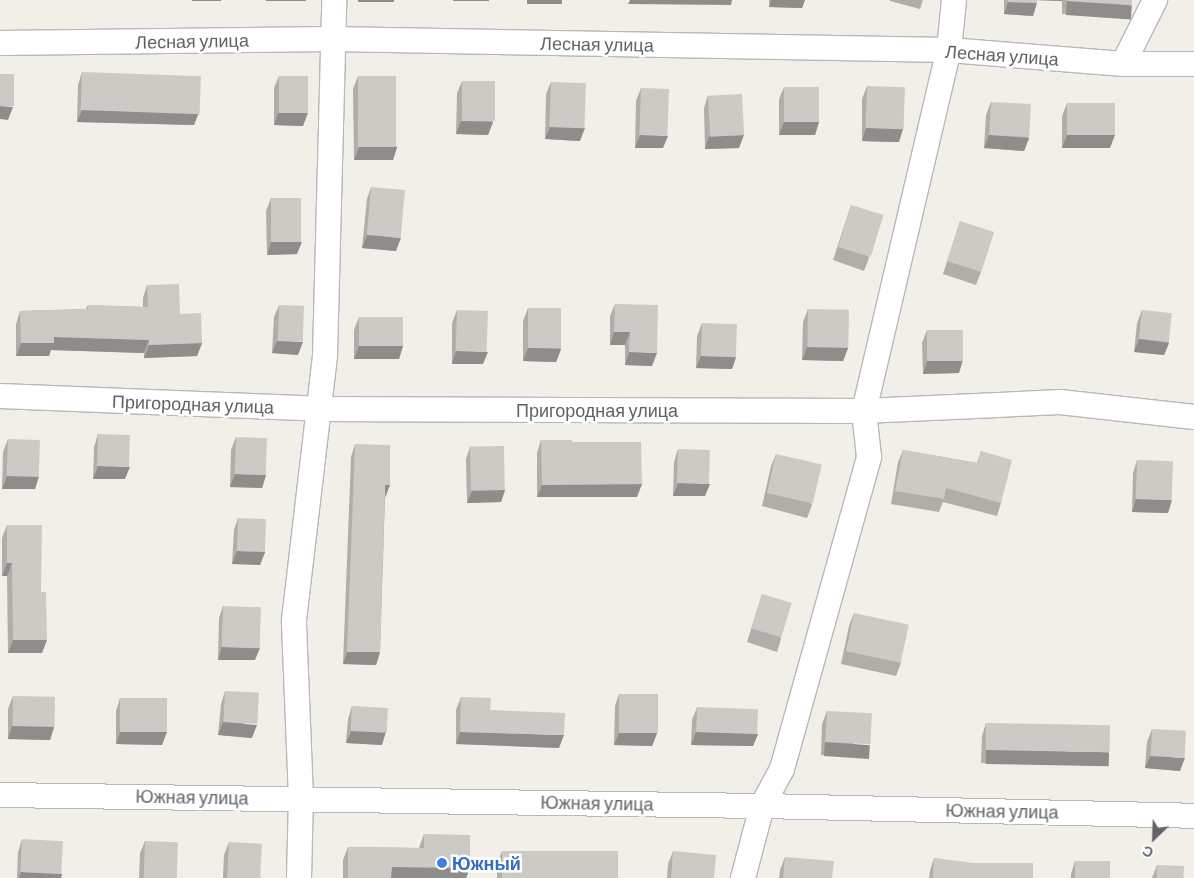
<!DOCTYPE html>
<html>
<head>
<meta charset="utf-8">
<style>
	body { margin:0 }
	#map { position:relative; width:1194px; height:878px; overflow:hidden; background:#f1efe8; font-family:Barlow,sans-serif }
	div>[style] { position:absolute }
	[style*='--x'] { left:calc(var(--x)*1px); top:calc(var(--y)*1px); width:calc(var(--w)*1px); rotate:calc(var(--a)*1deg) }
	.roads { filter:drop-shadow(1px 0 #b5b8bc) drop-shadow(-1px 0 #b5b8bc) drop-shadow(0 1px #b5b8bc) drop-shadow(0 -1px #b5b8bc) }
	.street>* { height:24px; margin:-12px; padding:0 12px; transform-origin:12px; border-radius:12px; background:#fff }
	.wall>* { inset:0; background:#afaea9 }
	.shaded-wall>* { inset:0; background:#8f8d8a; transform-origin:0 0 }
	.building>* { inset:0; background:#cccac5; transform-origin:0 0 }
	.dots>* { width:14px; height:14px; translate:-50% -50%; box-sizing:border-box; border:2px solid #fff; border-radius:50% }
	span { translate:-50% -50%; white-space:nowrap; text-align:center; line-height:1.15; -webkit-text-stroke:5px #fff; paint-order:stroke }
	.street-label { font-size:18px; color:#5f6368 }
	.shop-label { font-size:18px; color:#366cbe; font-weight:700 }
	.left { translate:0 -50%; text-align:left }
	.north { position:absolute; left:1129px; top:813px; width:50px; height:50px; -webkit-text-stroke:4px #fff; paint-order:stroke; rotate:204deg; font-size:14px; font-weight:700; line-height:20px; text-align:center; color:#5f6368 }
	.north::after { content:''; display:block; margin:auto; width:18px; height:22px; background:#5f6368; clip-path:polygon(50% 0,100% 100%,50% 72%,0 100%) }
</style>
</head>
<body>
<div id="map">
	<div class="roads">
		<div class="street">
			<i style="--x:0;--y:43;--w:332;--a:-0.7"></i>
			<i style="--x:332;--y:39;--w:617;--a:1.02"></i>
			<i style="--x:949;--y:50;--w:175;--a:4.6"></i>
			<i style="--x:1123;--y:64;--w:71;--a:0"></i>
			<i style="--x:1123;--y:64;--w:72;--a:-63.4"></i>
			<i style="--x:0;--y:396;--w:320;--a:2.3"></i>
			<i style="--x:320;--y:409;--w:544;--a:0.21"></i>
			<i style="--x:864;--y:411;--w:196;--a:-2.6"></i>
			<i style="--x:1060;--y:402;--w:135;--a:6.4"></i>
			<i style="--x:0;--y:795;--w:762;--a:0.83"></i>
			<i style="--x:762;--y:806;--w:432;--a:1.3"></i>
			<i style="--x:299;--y:878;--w:80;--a:-88.6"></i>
			<i style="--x:301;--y:798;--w:178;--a:-92.3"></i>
			<i style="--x:294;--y:620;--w:267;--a:-83.3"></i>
			<i style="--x:325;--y:355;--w:355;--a:-88.5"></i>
			<i style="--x:743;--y:878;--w:74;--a:-75.2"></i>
			<i style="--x:762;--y:806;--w:42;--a:-61.6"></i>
			<i style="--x:782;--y:769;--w:324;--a:-74.4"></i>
			<i style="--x:869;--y:457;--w:46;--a:-96.2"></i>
			<i style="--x:864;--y:411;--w:371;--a:-76.8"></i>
			<i style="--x:949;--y:50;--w:50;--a:-84.3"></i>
		</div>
	</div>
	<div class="wall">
		<i style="clip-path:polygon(769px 0,805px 0,802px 8px,769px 7px)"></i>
		<i style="clip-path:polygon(890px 0,923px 0,920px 9px,890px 1px)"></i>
		<i style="clip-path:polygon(1004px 0,1132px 0,1127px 18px,1062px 14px,1062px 1px,1037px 0,1033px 16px,1004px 14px)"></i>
		<i style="clip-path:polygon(82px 72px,199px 112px,194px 125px,77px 122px,78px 85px)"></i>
		<i style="clip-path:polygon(279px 76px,303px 126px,274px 125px,274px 88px)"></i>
		<i style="clip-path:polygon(358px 76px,397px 147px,393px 160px,354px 160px,353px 89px)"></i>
		<i style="clip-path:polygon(462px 81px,493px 122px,488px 135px,456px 134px,457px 93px)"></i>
		<i style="clip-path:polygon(551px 82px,580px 141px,545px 139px,546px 94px)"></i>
		<i style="clip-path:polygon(867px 86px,899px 142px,862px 141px,862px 99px)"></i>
		<i style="clip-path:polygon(784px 87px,819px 122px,815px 135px,779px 135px,779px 99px)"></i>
		<i style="clip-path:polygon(641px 88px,663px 148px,635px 148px,636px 101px)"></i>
		<i style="clip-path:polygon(708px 95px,739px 148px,705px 149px,704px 108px)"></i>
		<i style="clip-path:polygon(991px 102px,1029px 138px,1024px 151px,984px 148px,986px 115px)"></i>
		<i style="clip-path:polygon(1067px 103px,1110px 148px,1062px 148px,1062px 116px)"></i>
		<i style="clip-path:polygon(371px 187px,396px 251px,362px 248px,367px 199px)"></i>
		<i style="clip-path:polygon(271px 198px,297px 254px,267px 255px,266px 211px)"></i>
		<i style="clip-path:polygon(851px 205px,869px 258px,864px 271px,833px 260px)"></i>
		<i style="clip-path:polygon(960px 221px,981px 272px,976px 285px,943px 274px)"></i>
		<i style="clip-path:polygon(147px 285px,180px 314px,202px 343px,197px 356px,144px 358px,144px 353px,51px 350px,49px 356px,16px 356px,16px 324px,20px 311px,86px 309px,88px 305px,143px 307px,143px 298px)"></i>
		<i style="clip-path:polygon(615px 304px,652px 366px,625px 365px,625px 345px,610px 345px,610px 316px)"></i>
		<i style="clip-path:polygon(279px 305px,298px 355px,272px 353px,274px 317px)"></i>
		<i style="clip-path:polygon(528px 308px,561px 349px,556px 362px,523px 361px,523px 321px)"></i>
		<i style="clip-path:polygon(808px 309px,848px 348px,843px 361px,802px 360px,803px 322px)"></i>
		<i style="clip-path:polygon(457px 310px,483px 364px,452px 364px,452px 323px)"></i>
		<i style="clip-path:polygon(1142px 310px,1169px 343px,1164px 355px,1134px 352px,1137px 323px)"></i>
		<i style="clip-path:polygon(359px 317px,403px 346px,399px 359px,354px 359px,354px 330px)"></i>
		<i style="clip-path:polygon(702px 323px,736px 357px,732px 369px,696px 368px,697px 336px)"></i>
		<i style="clip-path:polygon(927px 330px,959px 373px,923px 374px,922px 343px)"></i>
		<i style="clip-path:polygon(98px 434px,125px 479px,93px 479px,94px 447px)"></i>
		<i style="clip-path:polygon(236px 437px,266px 475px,262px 488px,230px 487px,231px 450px)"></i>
		<i style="clip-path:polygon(8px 439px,39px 476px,35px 489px,2px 489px,3px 452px)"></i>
		<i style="clip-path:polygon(541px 440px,572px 442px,637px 497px,537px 497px,537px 453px)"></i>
		<i style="clip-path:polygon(355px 444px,385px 498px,380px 652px,376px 665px,343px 664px,351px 457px)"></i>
		<i style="clip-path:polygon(470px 447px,505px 490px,501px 502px,467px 503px,466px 459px)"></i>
		<i style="clip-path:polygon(678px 449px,705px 496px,673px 496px,674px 462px)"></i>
		<i style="clip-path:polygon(903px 450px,977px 463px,981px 451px,1001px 503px,997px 516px,943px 502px,939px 512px,891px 504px,898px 462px)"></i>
		<i style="clip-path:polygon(776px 454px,812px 505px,807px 518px,762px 506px,771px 466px)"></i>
		<i style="clip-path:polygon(1137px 460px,1168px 513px,1132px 512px,1133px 473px)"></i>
		<i style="clip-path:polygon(238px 518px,265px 552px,260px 565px,232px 564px,234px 530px)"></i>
		<i style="clip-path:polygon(7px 525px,41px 592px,42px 653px,8px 653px,7px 576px,2px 576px,2px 538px)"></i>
		<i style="clip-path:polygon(762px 594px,781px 639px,777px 652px,747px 642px)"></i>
		<i style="clip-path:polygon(223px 606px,255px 660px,218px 660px,219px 618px)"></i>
		<i style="clip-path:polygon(854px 613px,901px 663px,896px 676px,841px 664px,849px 626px)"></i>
		<i style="clip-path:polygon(225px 691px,252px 738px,218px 735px,221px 704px)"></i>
		<i style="clip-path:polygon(619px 694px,657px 733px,652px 746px,614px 745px,615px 706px)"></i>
		<i style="clip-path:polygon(13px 696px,54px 727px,50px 740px,8px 739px,8px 709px)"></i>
		<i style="clip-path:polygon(461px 697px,490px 710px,559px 748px,456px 744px,456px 710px)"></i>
		<i style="clip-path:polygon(120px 698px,162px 745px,116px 744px,116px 711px)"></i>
		<i style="clip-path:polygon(352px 706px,382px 745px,346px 743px,348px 719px)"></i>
		<i style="clip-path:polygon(697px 707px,758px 734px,753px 746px,691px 745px,692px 720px)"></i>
		<i style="clip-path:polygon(827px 711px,866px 758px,821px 755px,822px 724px)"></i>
		<i style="clip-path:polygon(986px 723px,1105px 765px,981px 763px,982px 736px)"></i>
		<i style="clip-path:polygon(1152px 729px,1180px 771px,1145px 768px,1147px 742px)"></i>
		<i style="clip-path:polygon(424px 834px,470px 868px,466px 878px,343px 878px,343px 860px,348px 847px,419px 848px)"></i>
		<i style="clip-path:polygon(22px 839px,62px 874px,61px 878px,17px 878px,18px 852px)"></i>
		<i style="clip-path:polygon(145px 841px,177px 878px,139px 878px,140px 853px)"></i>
		<i style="clip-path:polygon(229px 842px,261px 878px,223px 878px,224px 855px)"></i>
		<i style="clip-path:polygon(502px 851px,618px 878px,497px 878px,497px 864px)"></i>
		<i style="clip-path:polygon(673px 851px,714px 878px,667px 878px,668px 864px)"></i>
		<i style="clip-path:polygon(785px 857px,832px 878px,779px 878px,780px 870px)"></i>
		<i style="clip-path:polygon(934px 858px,1033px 878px,929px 878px,930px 871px)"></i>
		<i style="clip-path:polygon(1075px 861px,1110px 878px,1071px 878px,1071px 874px)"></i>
		<i style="clip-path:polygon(1157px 865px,1183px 878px,1152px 878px)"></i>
	</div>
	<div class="shaded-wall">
		<i style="left:192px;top:0;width:29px;height:1px"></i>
		<i style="left:266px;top:0;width:40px;height:1px"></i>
		<i style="left:358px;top:0;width:36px;height:2px"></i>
		<i style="left:453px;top:0;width:36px;height:1px"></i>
		<i style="left:527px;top:0;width:35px;height:4px"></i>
		<i style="clip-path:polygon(630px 0,732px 0,731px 5px,628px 4px)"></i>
		<i style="clip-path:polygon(771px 0,805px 0,802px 8px,769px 7px)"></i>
		<i style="clip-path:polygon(1034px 0,1062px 0,1062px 1px)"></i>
		<i style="left:1067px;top:1px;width:65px;height:14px;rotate:4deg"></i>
		<i style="clip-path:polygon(1008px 2px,1037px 3px,1033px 16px,1004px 14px)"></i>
		<i style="clip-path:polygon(0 106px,13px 107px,8px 120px,0 119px)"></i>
		<i style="clip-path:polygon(82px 110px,199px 112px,194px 125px,77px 122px)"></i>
		<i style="clip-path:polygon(278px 113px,308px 113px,303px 126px,274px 125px)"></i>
		<i style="clip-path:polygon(461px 121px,493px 122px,488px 135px,456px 134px)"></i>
		<i style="clip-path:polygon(784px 122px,819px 122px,815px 135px,779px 135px)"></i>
		<i style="clip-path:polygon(550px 127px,585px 128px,580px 141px,545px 139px)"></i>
		<i style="clip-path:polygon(866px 128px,903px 129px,899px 142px,862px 141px)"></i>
		<i style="clip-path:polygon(640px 135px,668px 136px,663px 148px,635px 148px)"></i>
		<i style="clip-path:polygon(744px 135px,739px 148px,705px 149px,709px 136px)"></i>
		<i style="clip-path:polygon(989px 135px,1029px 138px,1024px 151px,984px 148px)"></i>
		<i style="clip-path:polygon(1067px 135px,1115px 135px,1110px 148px,1062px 148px)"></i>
		<i style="clip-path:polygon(359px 147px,397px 147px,393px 160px,354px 160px)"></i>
		<i style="clip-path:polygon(367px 235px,401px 238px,396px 251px,362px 248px)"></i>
		<i style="clip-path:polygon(271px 242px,302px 242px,297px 254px,267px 255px)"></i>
		<i style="clip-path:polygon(614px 332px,630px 332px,625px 345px,610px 345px)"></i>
		<i style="clip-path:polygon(54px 337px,149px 340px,144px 353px,51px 350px,49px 356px,16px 356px,21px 343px)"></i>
		<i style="clip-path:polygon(1139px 339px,1169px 343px,1164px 355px,1134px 352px)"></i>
		<i style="clip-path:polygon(277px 341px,303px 342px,298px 355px,272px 353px)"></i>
		<i style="clip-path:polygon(202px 343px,197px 356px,144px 358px,149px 345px)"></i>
		<i style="clip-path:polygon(359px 346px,403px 346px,399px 359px,354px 359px)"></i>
		<i style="clip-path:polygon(807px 347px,848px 348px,843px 361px,802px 360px)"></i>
		<i style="clip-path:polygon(528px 348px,561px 349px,556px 362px,523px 361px)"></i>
		<i style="clip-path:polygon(456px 351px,488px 352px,483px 364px,452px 364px)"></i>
		<i style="clip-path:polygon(629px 352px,657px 353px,652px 366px,625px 365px)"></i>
		<i style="clip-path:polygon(701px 356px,736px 357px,732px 369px,696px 368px)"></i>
		<i style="clip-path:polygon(963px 360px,959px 373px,923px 374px,927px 361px)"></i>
		<i style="clip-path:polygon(98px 466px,130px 467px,125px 479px,93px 479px)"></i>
		<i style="clip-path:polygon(235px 474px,266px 475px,262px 488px,230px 487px)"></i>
		<i style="clip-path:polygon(7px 476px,39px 476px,35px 489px,2px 489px)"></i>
		<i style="clip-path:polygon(678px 483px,710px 484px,705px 496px,673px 496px)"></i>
		<i style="clip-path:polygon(642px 484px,637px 497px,537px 497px,542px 485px)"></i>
		<i style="clip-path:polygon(385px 485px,390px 485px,385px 498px)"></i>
		<i style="clip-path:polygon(505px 490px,501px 502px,467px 503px,472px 491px)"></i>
		<i style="clip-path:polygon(1136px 499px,1172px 500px,1168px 513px,1132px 512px)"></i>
		<i style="clip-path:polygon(237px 551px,265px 552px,260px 565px,232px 564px)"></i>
		<i style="clip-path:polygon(7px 563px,12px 563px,7px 576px,2px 576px)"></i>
		<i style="clip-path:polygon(13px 640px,47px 640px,42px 653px,8px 653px)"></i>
		<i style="clip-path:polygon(222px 647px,260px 648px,255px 660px,218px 660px)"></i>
		<i style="clip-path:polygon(347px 652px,380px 652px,376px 665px,343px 664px)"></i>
		<i style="clip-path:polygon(223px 722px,257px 725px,252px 738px,218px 735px)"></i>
		<i style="clip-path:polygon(12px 726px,54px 727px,50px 740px,8px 739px)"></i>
		<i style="clip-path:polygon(351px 731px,386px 732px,382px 745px,346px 743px)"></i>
		<i style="clip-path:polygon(120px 732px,167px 732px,162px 745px,116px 744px)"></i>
		<i style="clip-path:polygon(460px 732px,564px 735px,559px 748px,456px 744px)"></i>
		<i style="clip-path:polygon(696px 732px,758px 734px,753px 746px,691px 745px)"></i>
		<i style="clip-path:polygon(619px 733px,657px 733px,652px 746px,614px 745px)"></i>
		<i style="left:825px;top:742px;width:45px;height:14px;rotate:4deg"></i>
		<i style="left:986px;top:750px;width:123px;height:14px;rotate:1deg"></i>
		<i style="clip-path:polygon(1150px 756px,1185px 758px,1180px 771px,1145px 768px)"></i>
		<i style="clip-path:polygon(392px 867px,470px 868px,466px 878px,388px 878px)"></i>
		<i style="clip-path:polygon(21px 872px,62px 874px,61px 878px,19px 878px)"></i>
	</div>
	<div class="building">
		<i style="clip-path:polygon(1008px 0,1037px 0,1037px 3px,1008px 2px)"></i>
		<i style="clip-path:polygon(1067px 0,1132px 0,1132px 5px,1067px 1px)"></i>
		<i style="left:82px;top:72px;width:119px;height:38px;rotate:2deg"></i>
		<i style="left:0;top:74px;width:14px;height:32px"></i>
		<i style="left:279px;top:76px;width:29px;height:37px"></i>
		<i style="left:358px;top:76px;width:38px;height:71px"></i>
		<i style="left:462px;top:81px;width:33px;height:40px"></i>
		<i style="left:551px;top:82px;width:35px;height:45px;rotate:2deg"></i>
		<i style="left:867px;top:86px;width:38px;height:42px;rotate:2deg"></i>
		<i style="left:784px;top:87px;width:35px;height:35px"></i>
		<i style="left:641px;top:88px;width:28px;height:47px;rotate:2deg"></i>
		<i style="left:742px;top:94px;width:41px;height:34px;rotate:87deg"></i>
		<i style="left:991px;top:102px;width:40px;height:33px;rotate:3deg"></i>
		<i style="left:1067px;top:103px;width:48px;height:32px"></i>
		<i style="left:371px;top:187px;width:34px;height:48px;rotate:5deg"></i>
		<i style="left:271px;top:198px;width:30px;height:44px"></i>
		<i style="left:851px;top:205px;width:34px;height:44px;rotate:17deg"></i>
		<i style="left:960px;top:221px;width:36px;height:42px;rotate:18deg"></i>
		<i style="clip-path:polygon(179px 284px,180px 314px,201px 313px,202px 343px,149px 345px,149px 340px,54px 337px,54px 343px,21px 343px,20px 311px,88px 309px,88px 305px,148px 307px,147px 285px)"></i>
		<i style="clip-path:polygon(615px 304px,658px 305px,657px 353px,629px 352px,630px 332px,614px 332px)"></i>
		<i style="left:279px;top:305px;width:25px;height:36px;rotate:2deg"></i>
		<i style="left:528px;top:308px;width:33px;height:40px"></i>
		<i style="left:808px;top:309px;width:41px;height:38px;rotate:1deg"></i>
		<i style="left:457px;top:310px;width:31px;height:41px;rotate:2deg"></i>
		<i style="left:1142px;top:310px;width:30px;height:29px;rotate:6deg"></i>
		<i style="left:359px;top:317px;width:44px;height:29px"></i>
		<i style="left:702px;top:323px;width:35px;height:33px;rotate:2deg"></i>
		<i style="left:927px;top:330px;width:36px;height:31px"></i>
		<i style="left:98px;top:434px;width:32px;height:32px;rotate:2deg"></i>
		<i style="left:236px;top:437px;width:31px;height:37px;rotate:2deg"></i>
		<i style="left:8px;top:439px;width:32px;height:37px;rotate:2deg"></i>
		<i style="clip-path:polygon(541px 440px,572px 440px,572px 442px,641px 442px,642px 484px,542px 485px)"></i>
		<i style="clip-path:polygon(355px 444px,390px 445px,390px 485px,385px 485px,380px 652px,347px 652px)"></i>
		<i style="left:504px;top:446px;width:44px;height:34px;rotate:89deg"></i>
		<i style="left:678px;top:449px;width:32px;height:34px;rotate:2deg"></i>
		<i style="clip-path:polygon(903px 450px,978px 463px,981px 451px,1012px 460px,1001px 503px,946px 488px,944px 499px,895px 491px)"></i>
		<i style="left:776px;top:454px;width:47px;height:40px;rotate:13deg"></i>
		<i style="left:1137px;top:460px;width:36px;height:39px;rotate:2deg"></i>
		<i style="left:238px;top:518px;width:28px;height:33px;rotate:2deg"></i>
		<i style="clip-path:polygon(7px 525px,42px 525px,41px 592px,46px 592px,47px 640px,13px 640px,12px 563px,7px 563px)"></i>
		<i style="left:762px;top:594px;width:31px;height:36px;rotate:17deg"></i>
		<i style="left:223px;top:606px;width:38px;height:41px;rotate:2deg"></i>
		<i style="left:854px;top:613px;width:56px;height:39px;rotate:12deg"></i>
		<i style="left:225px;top:691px;width:34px;height:31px;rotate:3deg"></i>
		<i style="left:619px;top:694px;width:39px;height:39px"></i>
		<i style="left:13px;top:696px;width:42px;height:30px;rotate:1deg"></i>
		<i style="clip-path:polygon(461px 697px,491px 698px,490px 710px,565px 713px,564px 735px,460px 732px)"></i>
		<i style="left:120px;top:698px;width:47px;height:34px"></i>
		<i style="left:352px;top:706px;width:36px;height:25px;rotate:3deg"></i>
		<i style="left:697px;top:707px;width:61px;height:25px;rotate:2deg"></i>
		<i style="left:827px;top:711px;width:45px;height:31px;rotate:3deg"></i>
		<i style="left:986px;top:723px;width:124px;height:27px;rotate:1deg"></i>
		<i style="left:1152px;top:729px;width:34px;height:27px;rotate:3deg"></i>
		<i style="clip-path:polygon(424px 834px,470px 835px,470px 868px,392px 867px,391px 878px,348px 878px,348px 847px,424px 848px)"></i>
		<i style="left:22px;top:839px;width:41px;height:33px;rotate:3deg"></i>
		<i style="left:145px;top:841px;width:33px;height:37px;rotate:2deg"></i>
		<i style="left:229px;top:842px;width:33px;height:36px;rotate:3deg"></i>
		<i style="left:502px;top:851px;width:116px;height:27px"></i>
		<i style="clip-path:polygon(673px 851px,716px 855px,714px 878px,671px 878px)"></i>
		<i style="clip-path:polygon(785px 857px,834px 861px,832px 878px,783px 878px)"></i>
		<i style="clip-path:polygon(934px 858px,974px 863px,1033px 863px,1033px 878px,933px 878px)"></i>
		<i style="left:1075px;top:861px;width:35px;height:17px"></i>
		<i style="left:1157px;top:865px;width:27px;height:13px;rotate:2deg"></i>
	</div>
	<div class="dots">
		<i style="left:442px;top:863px;background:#3f7fe0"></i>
	</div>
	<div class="street-label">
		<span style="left:192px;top:41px;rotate:-1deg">Лесная улица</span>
		<span style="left:597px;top:44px;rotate:1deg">Лесная улица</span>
		<span style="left:1002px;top:55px;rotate:4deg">Лесная улица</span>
		<span style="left:193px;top:404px;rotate:2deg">Пригородная улица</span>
		<span style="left:597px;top:410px">Пригородная улица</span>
		<span style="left:192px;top:797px;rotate:1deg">Южная улица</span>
		<span style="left:597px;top:803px;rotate:1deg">Южная улица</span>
		<span style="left:1002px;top:811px;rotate:1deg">Южная улица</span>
	</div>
	<div class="shop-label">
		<span class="left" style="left:452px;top:863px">Южный</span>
	</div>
	<div class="north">С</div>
</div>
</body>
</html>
